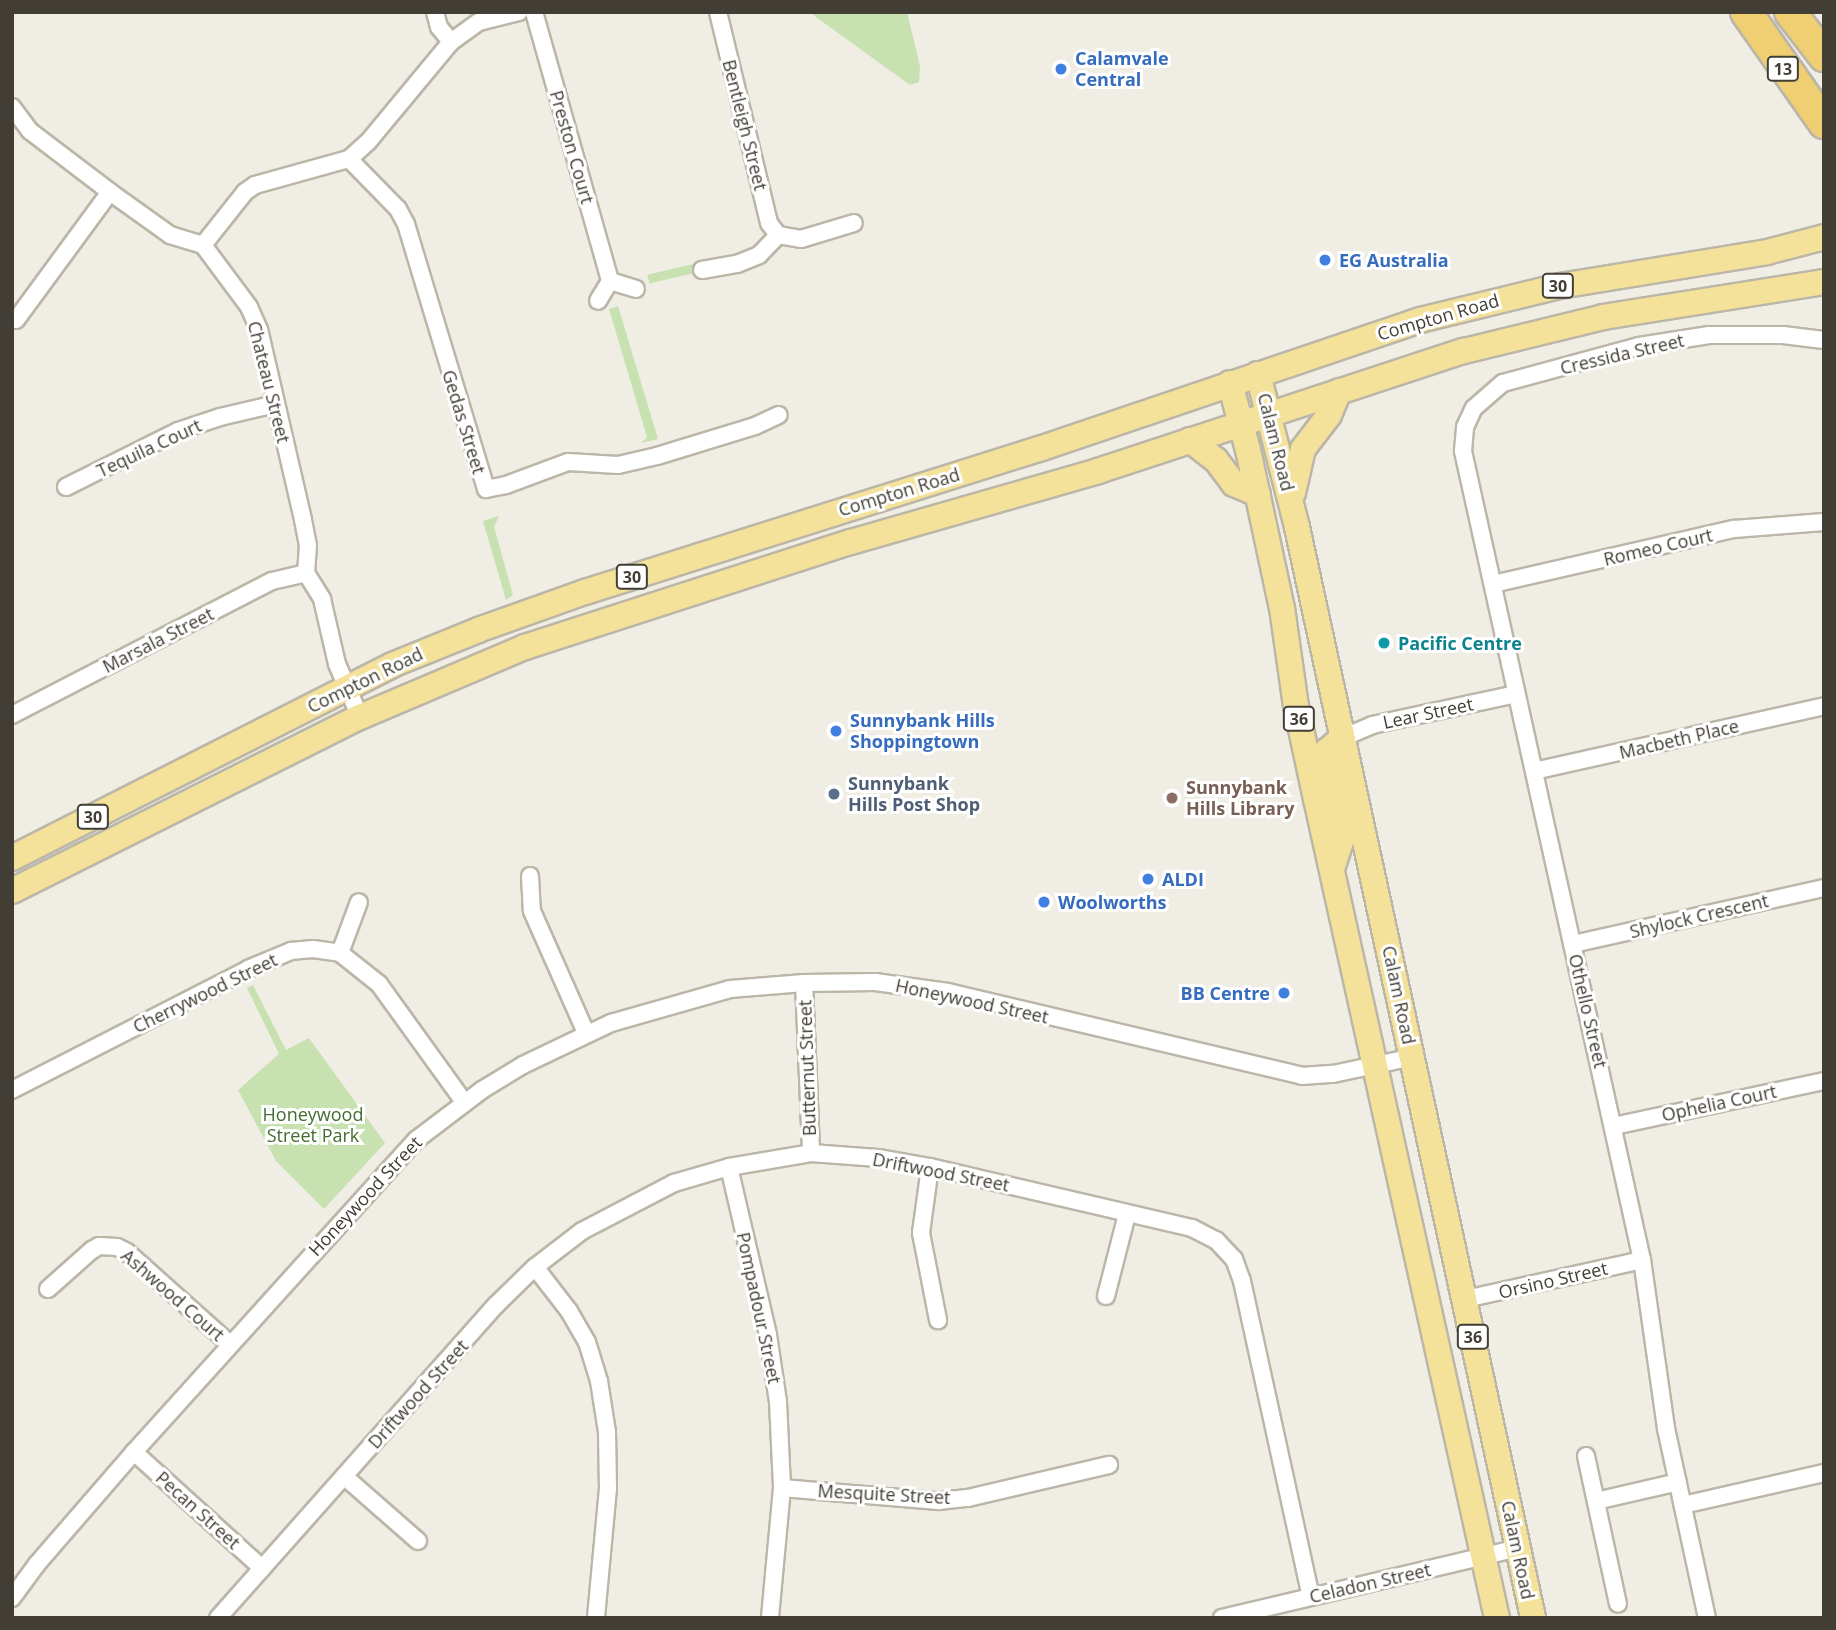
<!DOCTYPE html>
<html>
<head>
<meta charset="utf-8">
<style>
	body { margin:0 }
	#map { position:relative; width:1836px; height:1630px; overflow:hidden; background:#f0eee4; font-family:"Open Sans",sans-serif }
	div>[style] { position:absolute }
	[style*='--x'] { left:calc(var(--x)*1px); top:calc(var(--y)*1px); width:calc(var(--w)*1px); rotate:calc(var(--a)*1deg) }
	.green>* { inset:0; background:#c7e1b1; transform-origin:0 0 }
	.roads { filter:drop-shadow(2px 0 #bbb6a8) drop-shadow(-2px 0 #bbb6a8) drop-shadow(0 2px #bbb6a8) drop-shadow(0 -2px #bbb6a8) }
	.street>* { height:16px; margin:-8px; padding:0 8px; transform-origin:8px; border-radius:8px; background:#fff }
	.primary>* { height:24px; margin:-12px; padding:0 12px; transform-origin:12px; border-radius:12px; background:#f4e19a }
	.highway>* { height:30px; margin:-15px; padding:0 15px; transform-origin:15px; border-radius:15px; background:#efcf71 }
	.dots>* { width:19px; height:19px; translate:-50% -50%; box-sizing:border-box; border:4px solid #fff; border-radius:50% }
	span { translate:-50% -50%; white-space:nowrap; text-align:center; line-height:1.15; -webkit-text-stroke:6px #fff; paint-order:stroke }
	.shield-label span { padding:2px 5px; background:#fff; border:2px solid; border-radius:5px; -webkit-text-stroke-width:0 }
	.shield-label { font-size:16px; color:#423e35; font-weight:700 }
	.shop-label { font-size:18px; color:#366cbe; font-weight:700 }
	.left { translate:0 -50%; text-align:left }
	.right { translate:-100% -50%; text-align:right }
	.street-label { font-size:18px; color:#423e35 }
	.culture-label { font-size:18px; color:#0d838f; font-weight:700 }
	.service-label { font-size:18px; color:#4e5e75; font-weight:700 }
	.education-label { font-size:18px; color:#785e54; font-weight:700 }
	.park-label { font-size:18px; color:#416d2f }
	.frame { position:absolute; inset:0; border:14px solid #423e35; pointer-events:none }
</style>
</head>
<body>
<div id="map">
	<div class="green">
		<i style="clip-path:polygon(809px 12px,907px 12px,920px 66px,919px 82px,910px 85px)"></i>
		<i style="left:698px;top:263px;width:9px;height:52px;rotate:77deg"></i>
		<i style="clip-path:polygon(618px 306px,658px 439px,641px 443px,647px 437px,609px 309px)"></i>
		<i style="clip-path:polygon(499px 516px,494px 527px,513px 595px,506px 600px,483px 521px)"></i>
		<i style="clip-path:polygon(253px 985px,286px 1050px,309px 1038px,385px 1143px,324px 1209px,276px 1161px,238px 1090px,279px 1054px,247px 988px)"></i>
	</div>
	<div class="roads">
		<div class="street">
			<i style="--x:435;--y:12;--w:16;--a:75"></i>
			<i style="--x:439;--y:27;--w:19;--a:51"></i>
			<i style="--x:534;--y:12;--w:280;--a:74.2"></i>
			<i style="--x:610;--y:281;--w:23;--a:121"></i>
			<i style="--x:718;--y:12;--w:217;--a:76.4"></i>
			<i style="--x:769;--y:223;--w:15;--a:53"></i>
			<i style="--x:778;--y:235;--w:23;--a:10"></i>
			<i style="--x:801;--y:239;--w:55;--a:-16.8"></i>
			<i style="--x:12;--y:107;--w:30;--a:53"></i>
			<i style="--x:30;--y:131;--w:101;--a:37.3"></i>
			<i style="--x:110;--y:192;--w:74;--a:35.6"></i>
			<i style="--x:170;--y:235;--w:34;--a:17"></i>
			<i style="--x:203;--y:245;--w:77;--a:53.4"></i>
			<i style="--x:249;--y:307;--w:24;--a:66"></i>
			<i style="--x:259;--y:329;--w:196;--a:77"></i>
			<i style="--x:303;--y:520;--w:25;--a:79"></i>
			<i style="--x:308;--y:545;--w:28;--a:94"></i>
			<i style="--x:306;--y:573;--w:31;--a:58"></i>
			<i style="--x:322;--y:599;--w:67;--a:77"></i>
			<i style="--x:337;--y:664;--w:58;--a:66.5"></i>
			<i style="--x:349;--y:159;--w:70;--a:45.6"></i>
			<i style="--x:398;--y:209;--w:17;--a:62"></i>
			<i style="--x:406;--y:224;--w:277;--a:73.2"></i>
			<i style="--x:486;--y:489;--w:20;--a:-11"></i>
			<i style="--x:506;--y:485;--w:66;--a:-20.4"></i>
			<i style="--x:568;--y:462;--w:50;--a:3.4"></i>
			<i style="--x:618;--y:465;--w:40;--a:-13"></i>
			<i style="--x:657;--y:456;--w:102;--a:-17"></i>
			<i style="--x:755;--y:426;--w:26;--a:-25"></i>
			<i style="--x:203;--y:245;--w:68;--a:-51.6"></i>
			<i style="--x:245;--y:192;--w:12;--a:-35"></i>
			<i style="--x:255;--y:185;--w:98;--a:-15.5"></i>
			<i style="--x:349;--y:159;--w:25;--a:-42"></i>
			<i style="--x:368;--y:142;--w:130;--a:-50.3"></i>
			<i style="--x:451;--y:42;--w:34;--a:-36"></i>
			<i style="--x:479;--y:22;--w:41;--a:-14"></i>
			<i style="--x:702;--y:270;--w:36;--a:-10"></i>
			<i style="--x:737;--y:264;--w:24;--a:-22"></i>
			<i style="--x:759;--y:255;--w:28;--a:-46"></i>
			<i style="--x:610;--y:281;--w:27;--a:17"></i>
			<i style="--x:16;--y:320;--w:159;--a:-53.7"></i>
			<i style="--x:66;--y:487;--w:125;--a:-26.6"></i>
			<i style="--x:178;--y:431;--w:44;--a:-18.4"></i>
			<i style="--x:220;--y:417;--w:57;--a:-13.1"></i>
			<i style="--x:1493;--y:584;--w:247;--a:-12.9"></i>
			<i style="--x:1734;--y:529;--w:90;--a:-4.4"></i>
			<i style="--x:12;--y:715;--w:292;--a:-27.3"></i>
			<i style="--x:272;--y:581;--w:35;--a:-13"></i>
			<i style="--x:1342;--y:738;--w:33;--a:-23"></i>
			<i style="--x:1372;--y:725;--w:147;--a:-12.1"></i>
			<i style="--x:1534;--y:771;--w:297;--a:-12.6"></i>
			<i style="--x:530;--y:876;--w:35;--a:87"></i>
			<i style="--x:532;--y:911;--w:133;--a:66.1"></i>
			<i style="--x:1573;--y:944;--w:257;--a:-12.6"></i>
			<i style="--x:340;--y:953;--w:54;--a:-69.6"></i>
			<i style="--x:804;--y:983;--w:170;--a:87.6"></i>
			<i style="--x:12;--y:1090;--w:265;--a:-27.1"></i>
			<i style="--x:248;--y:969;--w:47;--a:-22.7"></i>
			<i style="--x:291;--y:951;--w:22;--a:-5"></i>
			<i style="--x:313;--y:949;--w:27;--a:8"></i>
			<i style="--x:340;--y:953;--w:50;--a:38.5"></i>
			<i style="--x:379;--y:984;--w:145;--a:54.2"></i>
			<i style="--x:1614;--y:1126;--w:215;--a:-12.1"></i>
			<i style="--x:729;--y:1167;--w:172;--a:76.9"></i>
			<i style="--x:768;--y:1335;--w:68;--a:81.5"></i>
			<i style="--x:778;--y:1402;--w:86;--a:87.3"></i>
			<i style="--x:782;--y:1488;--w:131;--a:95.3"></i>
			<i style="--x:930;--y:1167;--w:67;--a:97.8"></i>
			<i style="--x:921;--y:1233;--w:89;--a:78.9"></i>
			<i style="--x:535;--y:1267;--w:56;--a:52.3"></i>
			<i style="--x:569;--y:1311;--w:36;--a:60"></i>
			<i style="--x:587;--y:1342;--w:41;--a:72.9"></i>
			<i style="--x:599;--y:1381;--w:52;--a:81.1"></i>
			<i style="--x:607;--y:1432;--w:56;--a:89"></i>
			<i style="--x:608;--y:1488;--w:131;--a:95.3"></i>
			<i style="--x:48;--y:1289;--w:59;--a:-41.6"></i>
			<i style="--x:92;--y:1250;--w:8;--a:-30"></i>
			<i style="--x:99;--y:1246;--w:18;--a:3"></i>
			<i style="--x:117;--y:1247;--w:11;--a:27"></i>
			<i style="--x:127;--y:1252;--w:138;--a:41.8"></i>
			<i style="--x:1106;--y:1296;--w:85;--a:-75.6"></i>
			<i style="--x:1465;--y:1299;--w:181;--a:-12.4"></i>
			<i style="--x:134;--y:1452;--w:173;--a:42.2"></i>
			<i style="--x:1586;--y:1456;--w:151;--a:77.8"></i>
			<i style="--x:345;--y:1477;--w:97;--a:41.2"></i>
			<i style="--x:782;--y:1488;--w:157;--a:4.8"></i>
			<i style="--x:938;--y:1501;--w:30;--a:-6"></i>
			<i style="--x:968;--y:1498;--w:145;--a:-13.2"></i>
			<i style="--x:1596;--y:1501;--w:84;--a:-13"></i>
			<i style="--x:1683;--y:1505;--w:145;--a:-12.8"></i>
			<i style="--x:12;--y:1598;--w:42;--a:-53.7"></i>
			<i style="--x:37;--y:1564;--w:148;--a:-49.1"></i>
			<i style="--x:134;--y:1452;--w:421;--a:-47.9"></i>
			<i style="--x:416;--y:1140;--w:83;--a:-37.1"></i>
			<i style="--x:482;--y:1090;--w:48;--a:-31.4"></i>
			<i style="--x:523;--y:1065;--w:98;--a:-25.5"></i>
			<i style="--x:611;--y:1023;--w:124;--a:-15.9"></i>
			<i style="--x:730;--y:989;--w:74;--a:-4.6"></i>
			<i style="--x:804;--y:983;--w:71;--a:-0.8"></i>
			<i style="--x:875;--y:982;--w:74;--a:7.8"></i>
			<i style="--x:948;--y:992;--w:364;--a:13.3"></i>
			<i style="--x:1302;--y:1076;--w:31;--a:-4"></i>
			<i style="--x:1333;--y:1074;--w:82;--a:-12"></i>
			<i style="--x:218;--y:1618;--w:419;--a:-48.4"></i>
			<i style="--x:496;--y:1305;--w:54;--a:-44.3"></i>
			<i style="--x:535;--y:1267;--w:59;--a:-37.5"></i>
			<i style="--x:582;--y:1231;--w:104;--a:-27.6"></i>
			<i style="--x:674;--y:1183;--w:57;--a:-16.2"></i>
			<i style="--x:729;--y:1167;--w:83;--a:-9.7"></i>
			<i style="--x:811;--y:1153;--w:67;--a:4.3"></i>
			<i style="--x:878;--y:1158;--w:53;--a:9.8"></i>
			<i style="--x:930;--y:1167;--w:269;--a:13.1"></i>
			<i style="--x:1192;--y:1228;--w:27;--a:27"></i>
			<i style="--x:1216;--y:1240;--w:26;--a:47"></i>
			<i style="--x:1234;--y:1259;--w:23;--a:70"></i>
			<i style="--x:1242;--y:1281;--w:323;--a:77.7"></i>
			<i style="--x:1222;--y:1618;--w:304;--a:-13.3"></i>
			<i style="--x:1707;--y:1618;--w:194;--a:-102.2"></i>
			<i style="--x:1666;--y:1428;--w:170;--a:-98.1"></i>
			<i style="--x:1642;--y:1260;--w:829;--a:-102.48"></i>
			<i style="--x:1463;--y:451;--w:24;--a:-85"></i>
			<i style="--x:1465;--y:427;--w:21;--a:-65"></i>
			<i style="--x:1474;--y:408;--w:38;--a:-41"></i>
			<i style="--x:1503;--y:383;--w:141;--a:-15.2"></i>
			<i style="--x:1639;--y:346;--w:71;--a:-8.9"></i>
			<i style="--x:1709;--y:335;--w:74;--a:0"></i>
			<i style="--x:1783;--y:335;--w:41;--a:7"></i>
		</div>
		<div class="primary">
			<i style="--x:1258;--y:374;--w:158;--a:75.7"></i>
			<i style="--x:1297;--y:527;--w:1116;--a:77.79"></i>
			<i style="--x:1230;--y:383;--w:69;--a:75"></i>
			<i style="--x:1248;--y:450;--w:162;--a:77.9"></i>
			<i style="--x:1282;--y:608;--w:99;--a:81.9"></i>
			<i style="--x:1296;--y:706;--w:95;--a:77.9"></i>
			<i style="--x:1316;--y:799;--w:839;--a:77.54"></i>
			<i style="--x:1190;--y:440;--w:33;--a:38"></i>
			<i style="--x:1216;--y:460;--w:30;--a:53"></i>
			<i style="--x:1234;--y:484;--w:26;--a:23"></i>
			<i style="--x:1293;--y:493;--w:45;--a:-77.2"></i>
			<i style="--x:1303;--y:449;--w:43;--a:-52.6"></i>
			<i style="--x:1329;--y:415;--w:26;--a:-67"></i>
			<i style="--x:12;--y:858;--w:426;--a:-26.9"></i>
			<i style="--x:392;--y:665;--w:93;--a:-22.1"></i>
			<i style="--x:478;--y:630;--w:114;--a:-19.6"></i>
			<i style="--x:585;--y:592;--w:476;--a:-17.5"></i>
			<i style="--x:1039;--y:449;--w:402;--a:-18.7"></i>
			<i style="--x:1420;--y:320;--w:144;--a:-13.7"></i>
			<i style="--x:1560;--y:286;--w:210;--a:-9.3"></i>
			<i style="--x:1767;--y:252;--w:59;--a:-14.7"></i>
			<i style="--x:1332;--y:869;--w:36;--a:-72"></i>
			<i style="--x:1343;--y:835;--w:86;--a:-100.8"></i>
			<i style="--x:1327;--y:751;--w:20;--a:-41"></i>
			<i style="--x:12;--y:891;--w:389;--a:-26.6"></i>
			<i style="--x:360;--y:717;--w:179;--a:-23"></i>
			<i style="--x:525;--y:647;--w:342;--a:-17.9"></i>
			<i style="--x:851;--y:542;--w:257;--a:-16"></i>
			<i style="--x:1098;--y:471;--w:385;--a:-18.2"></i>
			<i style="--x:1464;--y:351;--w:143;--a:-13.7"></i>
			<i style="--x:1603;--y:317;--w:224;--a:-9"></i>
		</div>
		<div class="highway">
			<i style="--x:1746;--y:12;--w:136;--a:54.9"></i>
			<i style="--x:1790;--y:12;--w:56;--a:52.3"></i>
		</div>
	</div>
	<div class="dots">
		<i style="left:1061px;top:69px;background:#3f7fe0"></i>
		<i style="left:1325px;top:260px;background:#3f7fe0"></i>
		<i style="left:1384px;top:643px;background:#0f9aa8"></i>
		<i style="left:836px;top:731px;background:#3f7fe0"></i>
		<i style="left:834px;top:794px;background:#5c6f8a"></i>
		<i style="left:1172px;top:798px;background:#8d6e63"></i>
		<i style="left:1148px;top:879px;background:#3f7fe0"></i>
		<i style="left:1044px;top:902px;background:#3f7fe0"></i>
		<i style="left:1284px;top:993px;background:#3f7fe0"></i>
	</div>
	<div class="shield-label">
		<span style="left:1783px;top:69px">13</span>
		<span style="left:1558px;top:286px">30</span>
		<span style="left:632px;top:577px">30</span>
		<span style="left:1299px;top:719px">36</span>
		<span style="left:93px;top:817px">30</span>
		<span style="left:1473px;top:1337px">36</span>
	</div>
	<div class="shop-label">
		<span class="left" style="left:1075px;top:69px">Calamvale<br>Central</span>
		<span class="left" style="left:1339px;top:260px">EG Australia</span>
		<span class="left" style="left:850px;top:731px">Sunnybank Hills<br>Shoppingtown</span>
		<span class="left" style="left:1162px;top:879px">ALDI</span>
		<span class="left" style="left:1058px;top:902px">Woolworths</span>
		<span class="right" style="left:1270px;top:993px">BB Centre</span>
	</div>
	<div class="street-label">
		<span style="left:745px;top:125px;rotate:76deg">Bentleigh Street</span>
		<span style="left:572px;top:147px;rotate:74deg">Preston Court</span>
		<span style="left:1438px;top:317px;rotate:-16deg">Compton Road</span>
		<span style="left:1622px;top:354px;rotate:-13deg">Cressida Street</span>
		<span style="left:269px;top:382px;rotate:76deg">Chateau Street</span>
		<span style="left:464px;top:422px;rotate:73deg">Gedas Street</span>
		<span style="left:1276px;top:442px;rotate:76deg">Calam Road</span>
		<span style="left:149px;top:448px;rotate:-25deg">Tequila Court</span>
		<span style="left:899px;top:492px;rotate:-17deg">Compton Road</span>
		<span style="left:1658px;top:547px;rotate:-13deg">Romeo Court</span>
		<span style="left:158px;top:640px;rotate:-27deg">Marsala Street</span>
		<span style="left:365px;top:680px;rotate:-26deg">Compton Road</span>
		<span style="left:1428px;top:713px;rotate:-12deg">Lear Street</span>
		<span style="left:1679px;top:739px;rotate:-13deg">Macbeth Place</span>
		<span style="left:1699px;top:916px;rotate:-13deg">Shylock Crescent</span>
		<span style="left:205px;top:993px;rotate:-26deg">Cherrywood Street</span>
		<span style="left:1399px;top:995px;rotate:78deg">Calam Road</span>
		<span style="left:972px;top:1001px;rotate:12deg">Honeywood Street</span>
		<span style="left:1588px;top:1011px;rotate:77deg">Othello Street</span>
		<span style="left:807px;top:1068px;rotate:-92deg">Butternut Street</span>
		<span style="left:1719px;top:1103px;rotate:-12deg">Ophelia Court</span>
		<span style="left:941px;top:1172px;rotate:11deg">Driftwood Street</span>
		<span style="left:365px;top:1196px;rotate:-47deg">Honeywood Street</span>
		<span style="left:1553px;top:1280px;rotate:-13deg">Orsino Street</span>
		<span style="left:173px;top:1295px;rotate:41deg">Ashwood Court</span>
		<span style="left:759px;top:1308px;rotate:78deg">Pompadour Street</span>
		<span style="left:418px;top:1394px;rotate:-48deg">Driftwood Street</span>
		<span style="left:884px;top:1494px;rotate:3deg">Mesquite Street</span>
		<span style="left:198px;top:1510px;rotate:42deg">Pecan Street</span>
		<span style="left:1518px;top:1550px;rotate:78deg">Calam Road</span>
		<span style="left:1370px;top:1583px;rotate:-13deg">Celadon Street</span>
	</div>
	<div class="culture-label">
		<span class="left" style="left:1398px;top:643px">Pacific Centre</span>
	</div>
	<div class="service-label">
		<span class="left" style="left:848px;top:794px">Sunnybank<br>Hills Post Shop</span>
	</div>
	<div class="education-label">
		<span class="left" style="left:1186px;top:798px">Sunnybank<br>Hills Library</span>
	</div>
	<div class="park-label">
		<span style="left:313px;top:1125px">Honeywood<br>Street Park</span>
	</div>
	<div class="frame"></div>
</div>
</body>
</html>
